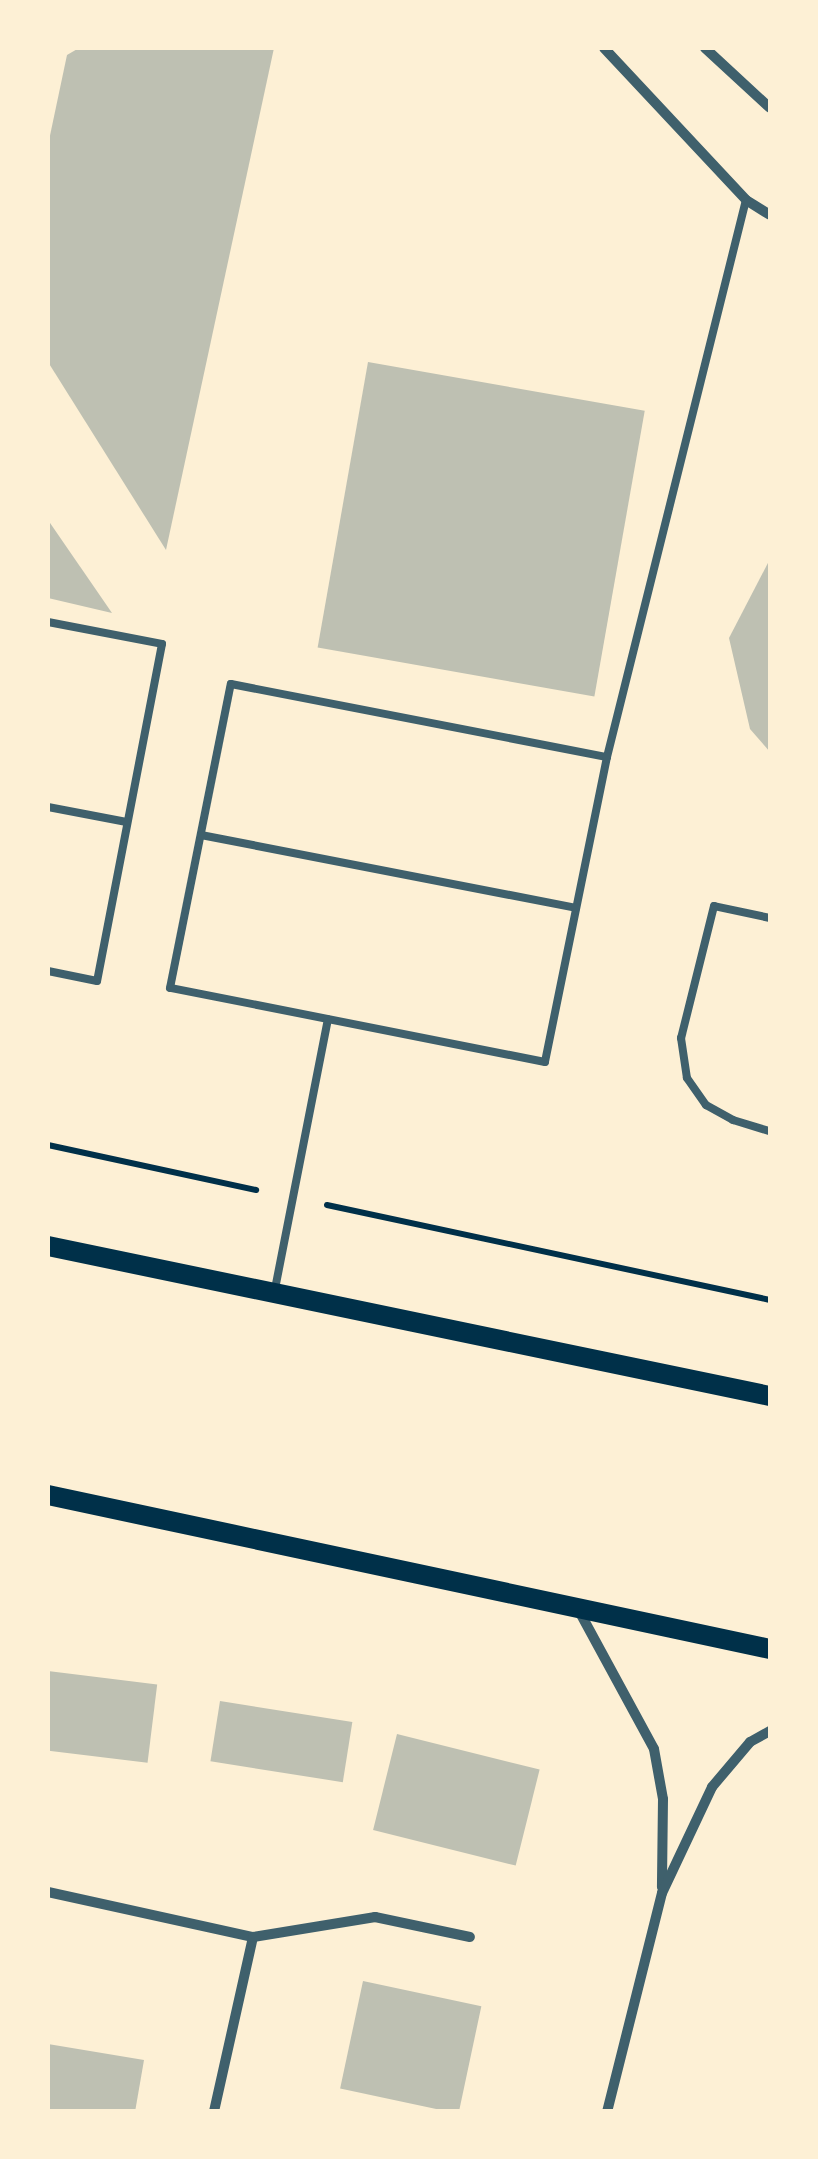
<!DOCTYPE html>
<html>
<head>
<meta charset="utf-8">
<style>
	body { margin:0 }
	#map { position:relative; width:818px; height:2159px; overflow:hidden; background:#fdf0d5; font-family:Arial,sans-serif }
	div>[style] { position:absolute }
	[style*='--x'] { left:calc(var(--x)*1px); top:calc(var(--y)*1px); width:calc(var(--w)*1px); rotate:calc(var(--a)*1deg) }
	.building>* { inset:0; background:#bec0b2; transform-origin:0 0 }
	.path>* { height:6px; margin:-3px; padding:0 3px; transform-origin:3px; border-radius:3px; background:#003049 }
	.service>* { height:8px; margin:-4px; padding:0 4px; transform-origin:4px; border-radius:4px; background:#3f606c }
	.minor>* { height:10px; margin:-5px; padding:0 5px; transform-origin:5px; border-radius:5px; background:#3f606c }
	.secondary>* { height:20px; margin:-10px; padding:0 10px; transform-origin:10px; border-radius:10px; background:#003049 }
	span { translate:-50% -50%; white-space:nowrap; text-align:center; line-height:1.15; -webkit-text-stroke:8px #fdf0d5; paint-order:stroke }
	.frame { position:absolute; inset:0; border:50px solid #fdf0d5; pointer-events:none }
</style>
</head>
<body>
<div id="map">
	<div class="building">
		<i style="clip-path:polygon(79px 48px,274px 48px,166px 550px,48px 362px,48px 145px,67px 55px)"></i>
		<i style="left:368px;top:362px;width:281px;height:290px;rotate:10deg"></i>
		<i style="clip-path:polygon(48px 520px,112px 613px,48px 598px)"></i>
		<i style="clip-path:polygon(770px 559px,770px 752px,750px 729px,729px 638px)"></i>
		<i style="left:48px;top:1671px;width:110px;height:79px;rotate:7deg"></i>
		<i style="left:220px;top:1701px;width:134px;height:61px;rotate:9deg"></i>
		<i style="left:397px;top:1734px;width:147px;height:99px;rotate:14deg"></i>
		<i style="left:363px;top:1981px;width:121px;height:110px;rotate:12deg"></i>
		<i style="clip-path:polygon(48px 2044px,144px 2060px,135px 2112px,48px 2112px)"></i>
	</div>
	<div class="path">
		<i style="--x:48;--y:1145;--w:213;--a:12.2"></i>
		<i style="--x:327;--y:1205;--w:453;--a:12.1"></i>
	</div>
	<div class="service">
		<i style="--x:48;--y:622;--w:116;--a:10.9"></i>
		<i style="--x:162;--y:644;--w:343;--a:100.9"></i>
		<i style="--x:97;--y:981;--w:50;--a:-168.5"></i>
		<i style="--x:231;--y:684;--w:383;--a:11"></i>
		<i style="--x:607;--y:757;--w:311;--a:101.5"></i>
		<i style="--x:545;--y:1062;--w:382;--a:-168.8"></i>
		<i style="--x:170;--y:988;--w:310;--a:-78.7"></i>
		<i style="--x:607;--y:757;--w:574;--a:-75.99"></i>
		<i style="--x:48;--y:807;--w:80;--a:10.8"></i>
		<i style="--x:201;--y:835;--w:382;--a:11"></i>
		<i style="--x:770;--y:918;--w:57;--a:-167.9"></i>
		<i style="--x:714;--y:906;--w:136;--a:104"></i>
		<i style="--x:681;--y:1038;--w:40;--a:81.5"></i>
		<i style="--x:687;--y:1078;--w:33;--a:55"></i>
		<i style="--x:706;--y:1105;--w:31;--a:29"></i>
		<i style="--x:733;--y:1120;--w:39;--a:17"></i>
		<i style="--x:275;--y:1289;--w:275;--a:-78.9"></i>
	</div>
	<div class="minor">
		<i style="--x:604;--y:48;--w:208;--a:46.9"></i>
		<i style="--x:746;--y:200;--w:28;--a:32"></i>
		<i style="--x:705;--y:48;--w:88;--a:42.7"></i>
		<i style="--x:578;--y:1609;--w:159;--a:61.5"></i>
		<i style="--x:654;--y:1749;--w:51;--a:79.8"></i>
		<i style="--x:663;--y:1799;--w:88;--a:90.7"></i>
		<i style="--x:48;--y:1892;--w:210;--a:12.4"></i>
		<i style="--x:253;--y:1937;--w:179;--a:102.6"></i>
		<i style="--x:253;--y:1937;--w:124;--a:-9.3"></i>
		<i style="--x:375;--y:1917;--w:97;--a:11.9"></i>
		<i style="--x:607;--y:2112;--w:226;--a:-75.9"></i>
		<i style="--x:662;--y:1893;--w:117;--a:-64.7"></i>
		<i style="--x:712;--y:1787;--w:59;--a:-49.8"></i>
		<i style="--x:750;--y:1742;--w:23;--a:-29"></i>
	</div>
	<div class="secondary">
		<i style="--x:48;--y:1246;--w:737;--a:11.74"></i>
		<i style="--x:48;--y:1495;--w:738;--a:12.04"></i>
	</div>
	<div class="frame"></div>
</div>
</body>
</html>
